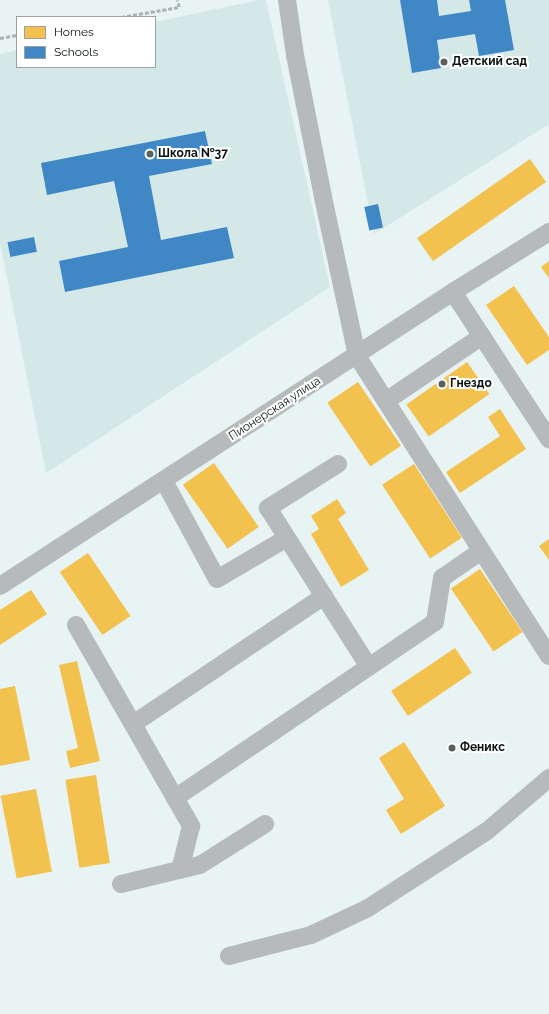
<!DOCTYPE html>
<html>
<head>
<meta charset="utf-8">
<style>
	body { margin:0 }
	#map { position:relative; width:549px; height:1014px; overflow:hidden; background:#e8f3f3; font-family:Raleway,sans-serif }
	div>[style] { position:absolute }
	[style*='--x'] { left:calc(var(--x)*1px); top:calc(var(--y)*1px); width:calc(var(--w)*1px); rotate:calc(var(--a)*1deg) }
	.built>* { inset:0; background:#d3e8e7 }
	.homes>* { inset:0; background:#f2c14e; transform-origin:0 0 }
	.schools>* { inset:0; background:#3f88c5; transform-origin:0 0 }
	.path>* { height:2.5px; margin-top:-1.25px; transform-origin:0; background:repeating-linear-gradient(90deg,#acb2b2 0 4px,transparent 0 6px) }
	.minor>* { height:18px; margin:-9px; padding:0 9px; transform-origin:9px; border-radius:9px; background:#b7babb }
	.dots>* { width:11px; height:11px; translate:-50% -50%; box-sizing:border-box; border:2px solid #fff; border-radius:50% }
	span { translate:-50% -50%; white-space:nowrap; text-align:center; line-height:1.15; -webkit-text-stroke:4px #fff; paint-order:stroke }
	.poi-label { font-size:12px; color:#0a1111; font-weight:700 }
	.left { translate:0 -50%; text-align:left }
	.street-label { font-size:12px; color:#0a1111 }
	.legend { position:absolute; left:16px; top:16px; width:140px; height:52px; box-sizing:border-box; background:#fff; border:1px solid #9da0a0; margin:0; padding:5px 7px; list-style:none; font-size:12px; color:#0a1111 }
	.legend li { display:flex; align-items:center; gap:8px; height:20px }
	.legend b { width:20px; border:1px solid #9da0a0 }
</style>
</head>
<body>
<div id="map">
	<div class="built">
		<i style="clip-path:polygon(259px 0,266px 0,330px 287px,46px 473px,0 242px,0 54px,17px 50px,17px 67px,155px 67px,155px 22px)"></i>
		<i style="clip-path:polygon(328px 0,549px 0,549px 124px,374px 234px)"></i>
	</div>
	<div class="homes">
		<i style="left:530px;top:159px;width:28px;height:138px;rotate:55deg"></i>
		<i style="clip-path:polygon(549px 261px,549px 278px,541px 267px)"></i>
		<i style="clip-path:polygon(514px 286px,549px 337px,549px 350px,527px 365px,486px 305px)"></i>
		<i style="left:467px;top:362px;width:39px;height:74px;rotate:55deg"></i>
		<i style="left:358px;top:382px;width:77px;height:37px;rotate:56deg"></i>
		<i style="clip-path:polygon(500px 409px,526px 449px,460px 493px,446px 472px,500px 436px,488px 417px)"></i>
		<i style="left:214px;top:463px;width:78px;height:38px;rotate:55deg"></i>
		<i style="left:414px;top:464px;width:88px;height:38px;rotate:57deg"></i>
		<i style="clip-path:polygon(337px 499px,346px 513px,338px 519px,369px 570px,341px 587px,311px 534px,319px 529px,311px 516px)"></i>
		<i style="clip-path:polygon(549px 539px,549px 560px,539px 546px)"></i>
		<i style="left:88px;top:553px;width:76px;height:34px;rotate:56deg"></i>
		<i style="left:480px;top:569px;width:76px;height:35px;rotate:56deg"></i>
		<i style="clip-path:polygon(31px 590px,47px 614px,0 645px,0 610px)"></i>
		<i style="left:455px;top:648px;width:30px;height:77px;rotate:56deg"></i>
		<i style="clip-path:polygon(77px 661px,100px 761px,70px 768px,66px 751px,78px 748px,59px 665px)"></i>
		<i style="clip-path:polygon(15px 686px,30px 760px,0 766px,0 689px)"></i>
		<i style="clip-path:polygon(404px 742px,445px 806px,401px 834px,386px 810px,404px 799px,379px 758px)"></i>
		<i style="left:96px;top:775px;width:89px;height:31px;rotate:81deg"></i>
		<i style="left:36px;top:789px;width:84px;height:36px;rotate:79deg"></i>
	</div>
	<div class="schools">
		<i style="clip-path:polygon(400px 0,437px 0,439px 16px,471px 11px,469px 0,505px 0,514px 50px,479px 56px,475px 34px,437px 40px,441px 68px,412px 73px)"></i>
		<i style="clip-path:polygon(205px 131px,212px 164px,149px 176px,161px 240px,227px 227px,234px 258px,65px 292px,59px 261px,128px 247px,114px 181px,47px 195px,41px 163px)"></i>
		<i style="left:378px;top:204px;width:24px;height:14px;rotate:78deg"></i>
		<i style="left:34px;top:237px;width:15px;height:27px;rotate:79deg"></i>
	</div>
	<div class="path">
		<i style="--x:121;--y:17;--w:59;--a:-9.8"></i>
		<i style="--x:179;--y:7;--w:7;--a:-106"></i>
		<i style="--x:0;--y:38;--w:17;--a:-10"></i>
	</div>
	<div class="minor">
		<i style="--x:287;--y:0;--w:56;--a:81.7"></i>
		<i style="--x:295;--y:55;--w:145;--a:78.8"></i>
		<i style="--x:323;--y:197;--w:163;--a:77.9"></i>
		<i style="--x:357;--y:356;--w:356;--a:57.4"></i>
		<i style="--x:453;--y:292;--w:176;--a:56.9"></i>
		<i style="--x:386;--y:401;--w:116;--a:-34.1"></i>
		<i style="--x:338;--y:464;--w:83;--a:147.8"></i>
		<i style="--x:268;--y:508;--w:188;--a:57.6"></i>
		<i style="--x:164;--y:481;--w:111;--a:61.6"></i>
		<i style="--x:217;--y:579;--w:81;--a:-30.4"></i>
		<i style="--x:0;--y:586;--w:540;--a:-32.98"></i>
		<i style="--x:453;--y:292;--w:113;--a:-32"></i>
		<i style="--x:76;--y:625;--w:232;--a:60.2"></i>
		<i style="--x:191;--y:826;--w:45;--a:104"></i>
		<i style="--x:133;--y:724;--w:230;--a:-33.8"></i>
		<i style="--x:175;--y:798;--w:314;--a:-34.1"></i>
		<i style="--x:435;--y:622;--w:45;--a:-81"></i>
		<i style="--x:442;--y:578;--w:47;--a:-34.7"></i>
		<i style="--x:121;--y:884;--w:81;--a:-13.5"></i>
		<i style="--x:200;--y:865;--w:77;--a:-32.2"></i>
		<i style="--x:229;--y:956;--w:85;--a:-14.4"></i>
		<i style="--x:311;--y:935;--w:63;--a:-25.3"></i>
		<i style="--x:368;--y:908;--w:142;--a:-32.9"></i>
		<i style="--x:487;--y:831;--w:82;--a:-40.5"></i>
	</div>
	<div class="dots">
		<i style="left:444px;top:62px;background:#586060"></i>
		<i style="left:150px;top:154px;background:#586060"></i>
		<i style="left:442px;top:384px;background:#586060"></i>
		<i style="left:452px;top:748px;background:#586060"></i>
	</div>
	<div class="poi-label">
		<span class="left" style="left:452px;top:62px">Детский сад</span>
		<span class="left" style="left:158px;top:154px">Школа №37</span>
		<span class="left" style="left:450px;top:384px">Гнездо</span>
		<span class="left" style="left:460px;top:748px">Феникс</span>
	</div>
	<div class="street-label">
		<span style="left:275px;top:409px;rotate:-33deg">Пионерская улица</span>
	</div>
	<ul class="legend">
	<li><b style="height:11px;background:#f2c14e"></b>Homes</li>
	<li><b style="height:11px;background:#3f88c5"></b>Schools</li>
	</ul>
</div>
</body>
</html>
